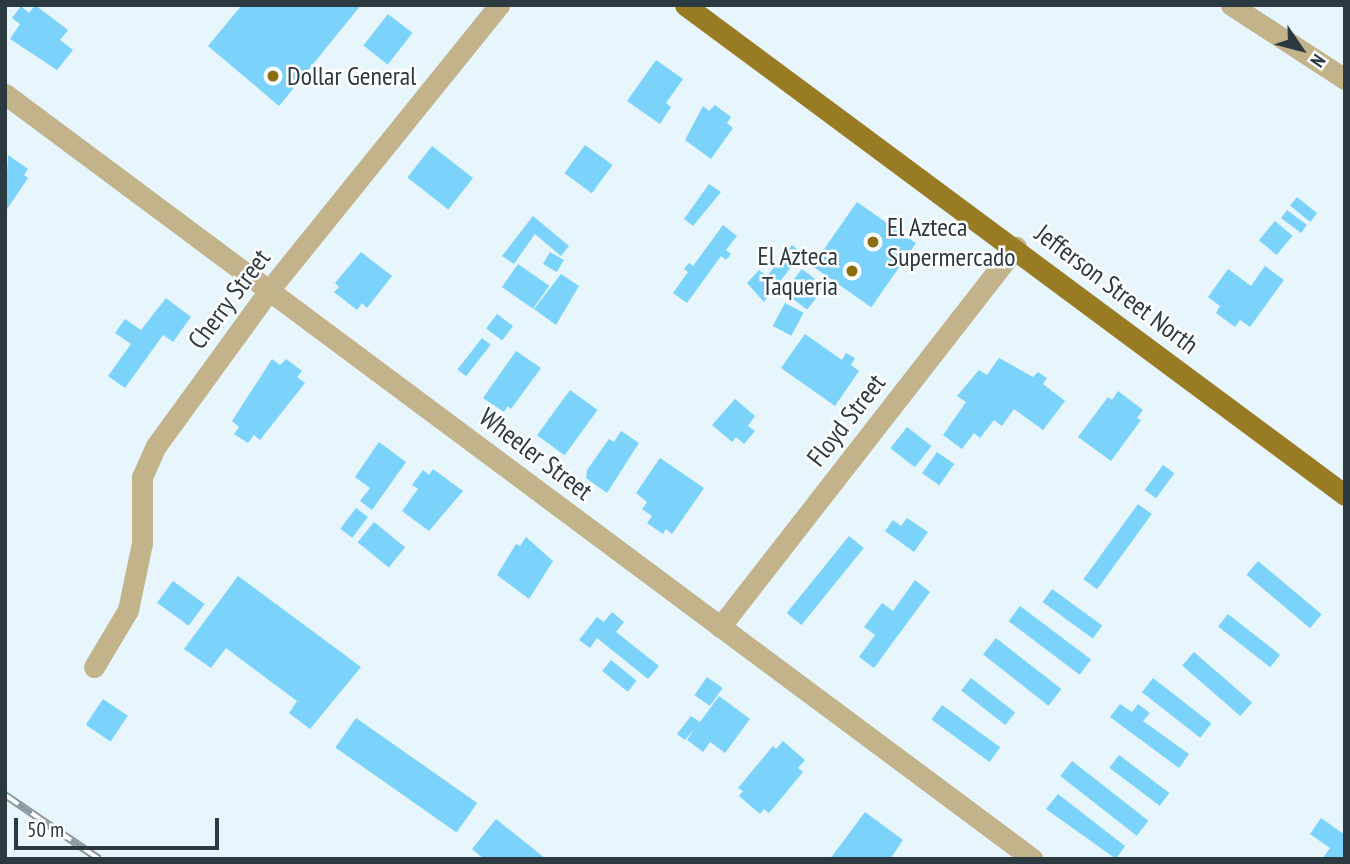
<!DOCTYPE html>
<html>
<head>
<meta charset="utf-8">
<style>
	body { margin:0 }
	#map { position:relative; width:1350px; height:864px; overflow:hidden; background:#e7f5fd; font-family:"PT Sans Narrow",sans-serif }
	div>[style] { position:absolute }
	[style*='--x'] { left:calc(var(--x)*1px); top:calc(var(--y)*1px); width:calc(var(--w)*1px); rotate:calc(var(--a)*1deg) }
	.building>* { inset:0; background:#7bd3fb; transform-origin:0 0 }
	.minor>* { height:21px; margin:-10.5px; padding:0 10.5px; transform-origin:10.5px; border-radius:10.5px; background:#c2b38a }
	.major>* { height:21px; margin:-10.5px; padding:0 10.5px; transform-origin:10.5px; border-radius:10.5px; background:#997b23 }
	.rail>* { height:8px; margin-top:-4px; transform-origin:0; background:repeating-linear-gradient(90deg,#fff 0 16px,#8a98a0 0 32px); box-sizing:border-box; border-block:2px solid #8a98a0 }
	.dots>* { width:19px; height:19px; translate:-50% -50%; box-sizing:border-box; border:4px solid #fff; border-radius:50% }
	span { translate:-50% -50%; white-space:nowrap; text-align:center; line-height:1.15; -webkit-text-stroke:5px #fff; paint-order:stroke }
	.poi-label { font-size:26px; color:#2b3940 }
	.left { translate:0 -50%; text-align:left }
	.right { translate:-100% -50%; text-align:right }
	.street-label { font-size:26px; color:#2b3940 }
	.frame { position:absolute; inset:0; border:7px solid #2b3940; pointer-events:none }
	.north { position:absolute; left:1266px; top:14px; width:70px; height:70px; -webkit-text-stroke:5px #fff; paint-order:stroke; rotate:125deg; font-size:19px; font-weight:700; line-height:28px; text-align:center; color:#2b3940 }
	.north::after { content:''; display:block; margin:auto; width:24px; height:32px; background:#2b3940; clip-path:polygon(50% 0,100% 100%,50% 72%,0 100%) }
	.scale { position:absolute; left:14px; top:818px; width:205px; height:32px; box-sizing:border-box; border:4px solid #2b3940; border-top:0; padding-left:9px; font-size:21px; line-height:24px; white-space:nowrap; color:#2b3940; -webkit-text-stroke:5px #fff; paint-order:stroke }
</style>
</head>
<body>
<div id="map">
	<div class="building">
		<i style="clip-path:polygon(35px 5px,68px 30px,60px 40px,73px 50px,57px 70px,10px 39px,20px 24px,12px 18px,21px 6px,29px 13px)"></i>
		<i style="clip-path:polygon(242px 5px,361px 5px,279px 106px,208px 46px)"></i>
		<i style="left:388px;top:14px;width:31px;height:40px;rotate:38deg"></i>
		<i style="clip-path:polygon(656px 60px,683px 79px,666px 103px,671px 107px,660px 124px,627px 101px)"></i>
		<i style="clip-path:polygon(715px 105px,731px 117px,727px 123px,733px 128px,711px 159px,685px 140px,703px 106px,709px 111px)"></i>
		<i style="left:585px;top:145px;width:34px;height:35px;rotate:36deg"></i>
		<i style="left:432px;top:146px;width:52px;height:40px;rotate:38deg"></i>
		<i style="clip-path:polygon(8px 155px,28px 169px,24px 175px,28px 178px,5px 212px)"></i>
		<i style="clip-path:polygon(709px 184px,721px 192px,693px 226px,684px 219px)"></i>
		<i style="left:1297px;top:197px;width:26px;height:11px;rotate:39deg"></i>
		<i style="left:857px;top:202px;width:72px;height:78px;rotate:35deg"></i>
		<i style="left:1287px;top:210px;width:25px;height:10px;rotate:37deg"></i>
		<i style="clip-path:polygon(533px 216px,569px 246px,561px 256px,535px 234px,514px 264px,502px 256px)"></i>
		<i style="left:1275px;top:221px;width:23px;height:25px;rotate:40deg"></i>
		<i style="clip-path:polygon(723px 225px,737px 236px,726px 250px,731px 254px,726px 260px,721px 256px,687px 303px,673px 293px,688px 272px,684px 269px,689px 263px,693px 266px)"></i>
		<i style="clip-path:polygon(792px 245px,802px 253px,764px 302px,747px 283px,759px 270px,767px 276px)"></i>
		<i style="clip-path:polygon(361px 252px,392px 276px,367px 308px,362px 303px,357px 310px,334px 292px,339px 287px,335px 283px)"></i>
		<i style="left:550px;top:252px;width:16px;height:14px;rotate:30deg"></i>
		<i style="left:518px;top:264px;width:38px;height:28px;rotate:35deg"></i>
		<i style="clip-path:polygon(1265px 266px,1284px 280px,1250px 327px,1240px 320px,1235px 327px,1216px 313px,1220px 306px,1208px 297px,1228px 269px,1251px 286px)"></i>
		<i style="left:802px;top:269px;width:29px;height:29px;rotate:38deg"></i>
		<i style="clip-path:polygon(561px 274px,579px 286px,556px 325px,534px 309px)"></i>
		<i style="clip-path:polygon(166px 298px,191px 317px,173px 342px,163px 335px,125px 388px,108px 376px,131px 344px,115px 333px,125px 319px,141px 330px)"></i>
		<i style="left:785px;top:303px;width:21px;height:26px;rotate:28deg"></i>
		<i style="left:497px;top:314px;width:20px;height:18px;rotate:37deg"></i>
		<i style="clip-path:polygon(805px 334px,842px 360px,846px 353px,855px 358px,851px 365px,859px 371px,835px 406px,781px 368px)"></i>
		<i style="left:482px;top:338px;width:11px;height:40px;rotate:38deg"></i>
		<i style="clip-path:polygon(516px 351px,541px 368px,511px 409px,508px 406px,504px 412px,483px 398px)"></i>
		<i style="clip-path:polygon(999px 358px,1033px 377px,1038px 372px,1047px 378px,1043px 384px,1065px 401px,1043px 430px,1014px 409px,1002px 426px,994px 420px,980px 438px,974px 433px,962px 449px,943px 435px,966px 402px,957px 396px,979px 370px,987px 375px)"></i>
		<i style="clip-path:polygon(272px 359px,280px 365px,286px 359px,302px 371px,297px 377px,305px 383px,260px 440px,254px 435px,248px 443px,234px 434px,239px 427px,232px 421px)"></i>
		<i style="left:570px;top:390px;width:34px;height:56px;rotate:36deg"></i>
		<i style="clip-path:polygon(1118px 391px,1143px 410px,1137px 418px,1141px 420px,1111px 461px,1078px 437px,1108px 397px,1112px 400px)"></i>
		<i style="clip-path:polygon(735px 399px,755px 416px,748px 426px,755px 431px,744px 444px,736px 437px,732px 442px,712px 425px)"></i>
		<i style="left:907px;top:427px;width:31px;height:27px;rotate:38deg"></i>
		<i style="clip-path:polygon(621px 431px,639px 443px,607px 493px,586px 478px,587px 470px,609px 439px,614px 442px)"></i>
		<i style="clip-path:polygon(379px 442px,406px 462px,372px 510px,360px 501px,370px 488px,355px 477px)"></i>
		<i style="left:937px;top:452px;width:21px;height:26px;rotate:35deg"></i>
		<i style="clip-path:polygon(660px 458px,704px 488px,672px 534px,666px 529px,663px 534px,647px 523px,652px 516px,642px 509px,647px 502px,636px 493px)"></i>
		<i style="left:1163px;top:465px;width:14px;height:31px;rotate:36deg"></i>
		<i style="clip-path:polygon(433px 469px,463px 491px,429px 531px,402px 511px,418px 489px,412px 485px,423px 470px,429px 475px)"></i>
		<i style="left:1138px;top:504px;width:17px;height:93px;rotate:36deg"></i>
		<i style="left:356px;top:508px;width:15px;height:26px;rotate:37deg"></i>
		<i style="clip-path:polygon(907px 518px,928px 532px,914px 552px,885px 531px,893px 520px,901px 526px)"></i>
		<i style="left:374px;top:522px;width:40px;height:26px;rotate:39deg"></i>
		<i style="left:849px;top:536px;width:19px;height:99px;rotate:39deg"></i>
		<i style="clip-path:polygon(526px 537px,553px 561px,529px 599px,497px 575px,516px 544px,520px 546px)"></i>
		<i style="left:1258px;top:561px;width:83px;height:18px;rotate:40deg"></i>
		<i style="clip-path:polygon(238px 576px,361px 667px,310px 729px,289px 713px,297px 701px,226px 648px,211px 668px,184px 649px)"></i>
		<i style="clip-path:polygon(915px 580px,930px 592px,874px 668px,859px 657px,875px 635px,864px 627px,882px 603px,893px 611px)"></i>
		<i style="left:173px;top:581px;width:39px;height:27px;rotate:36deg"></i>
		<i style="left:1052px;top:589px;width:62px;height:16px;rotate:36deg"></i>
		<i style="left:1020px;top:606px;width:89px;height:19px;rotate:37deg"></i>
		<i style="clip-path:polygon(612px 612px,624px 622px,616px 632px,659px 666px,648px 679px,597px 638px,590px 648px,579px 640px,597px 617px,604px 622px)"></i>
		<i style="left:1228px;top:614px;width:66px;height:16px;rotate:38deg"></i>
		<i style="left:996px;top:638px;width:83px;height:21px;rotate:38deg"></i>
		<i style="left:1194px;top:652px;width:77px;height:18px;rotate:41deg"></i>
		<i style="left:611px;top:660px;width:33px;height:14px;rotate:39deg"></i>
		<i style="left:707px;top:677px;width:19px;height:22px;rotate:35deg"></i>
		<i style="left:971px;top:678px;width:56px;height:16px;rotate:38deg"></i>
		<i style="left:1153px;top:678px;width:74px;height:18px;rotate:38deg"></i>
		<i style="clip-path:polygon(719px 696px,750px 719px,725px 753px,710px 742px,703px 752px,687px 740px,695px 728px,685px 740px,677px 734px,691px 716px,700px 722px)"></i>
		<i style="left:103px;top:699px;width:30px;height:31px;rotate:34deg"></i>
		<i style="clip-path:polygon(1120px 704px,1132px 712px,1138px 704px,1150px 713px,1143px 721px,1189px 754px,1179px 768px,1110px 717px)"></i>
		<i style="left:942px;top:705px;width:72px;height:18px;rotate:36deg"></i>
		<i style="left:356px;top:718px;width:148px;height:36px;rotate:35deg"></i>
		<i style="clip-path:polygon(783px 741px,805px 760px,798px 768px,803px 772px,769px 813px,764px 809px,760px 814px,739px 796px,743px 791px,738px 788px,773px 746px,776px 749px)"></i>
		<i style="left:1119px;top:755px;width:63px;height:16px;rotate:37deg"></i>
		<i style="left:1072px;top:761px;width:97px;height:19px;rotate:38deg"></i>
		<i style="clip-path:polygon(1058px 794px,1125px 846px,1116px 859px,1046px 809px)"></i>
		<i style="clip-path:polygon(865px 812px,903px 840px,890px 859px,830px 859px)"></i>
		<i style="clip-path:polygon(1321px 818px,1345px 835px,1345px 859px,1323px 858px,1330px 848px,1310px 834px)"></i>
		<i style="clip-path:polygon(496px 819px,546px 859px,484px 859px,472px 849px)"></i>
	</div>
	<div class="minor">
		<i style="--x:1231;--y:5;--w:136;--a:33"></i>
		<i style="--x:5;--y:94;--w:1281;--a:36.66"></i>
		<i style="--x:720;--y:627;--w:482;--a:-52.1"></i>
		<i style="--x:94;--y:667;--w:66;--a:-59.2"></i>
		<i style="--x:128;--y:610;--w:68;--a:-78.2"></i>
		<i style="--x:142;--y:543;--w:66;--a:-90"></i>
		<i style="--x:142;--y:477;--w:34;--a:-66"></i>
		<i style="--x:156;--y:446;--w:194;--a:-54"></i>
		<i style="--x:270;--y:289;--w:365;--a:-51.1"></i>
	</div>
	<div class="major">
		<i style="--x:685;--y:5;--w:822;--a:36.59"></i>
	</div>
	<div class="rail">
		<i style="--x:5;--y:795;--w:114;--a:34.2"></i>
	</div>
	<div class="dots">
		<i style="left:273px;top:76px;background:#8b6e10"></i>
		<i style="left:873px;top:242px;background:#8b6e10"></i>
		<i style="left:852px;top:271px;background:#8b6e10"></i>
	</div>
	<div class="poi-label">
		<span class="left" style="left:287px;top:76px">Dollar General</span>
		<span class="left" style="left:887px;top:242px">El Azteca<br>Supermercado</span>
		<span class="right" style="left:838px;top:271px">El Azteca<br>Taqueria</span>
	</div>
	<div class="street-label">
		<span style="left:1117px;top:289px;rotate:37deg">Jefferson Street North</span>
		<span style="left:229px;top:299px;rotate:-53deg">Cherry Street</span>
		<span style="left:846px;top:420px;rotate:-52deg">Floyd Street</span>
		<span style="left:536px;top:454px;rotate:37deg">Wheeler Street</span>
	</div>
	<div class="frame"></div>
	<div class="north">N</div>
	<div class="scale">50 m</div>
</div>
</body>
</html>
